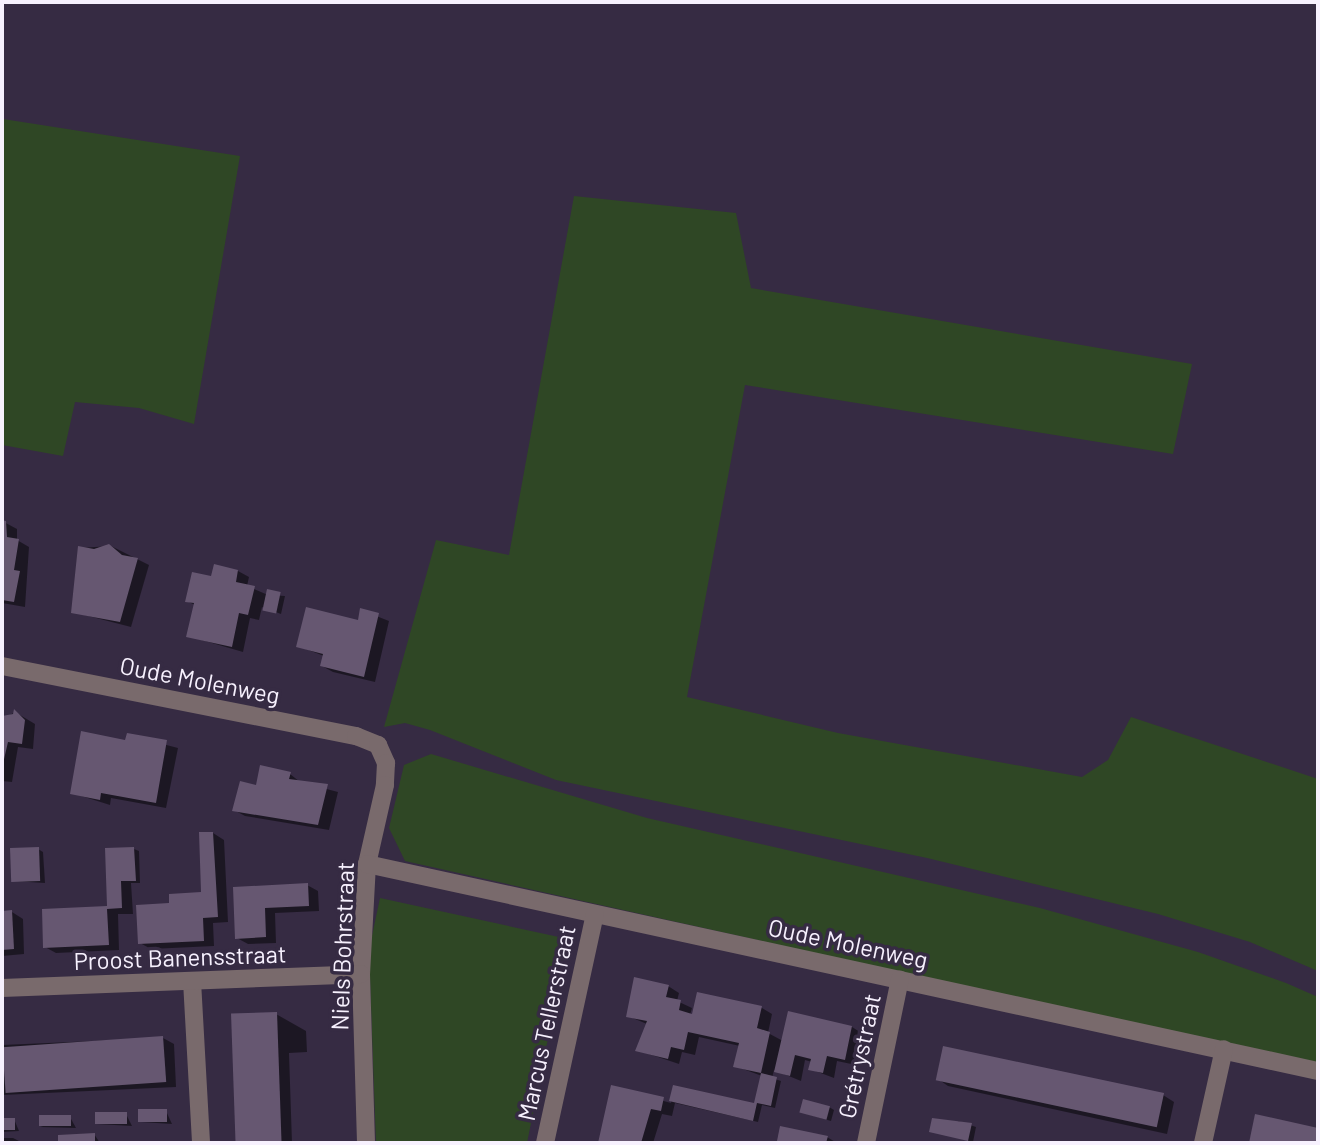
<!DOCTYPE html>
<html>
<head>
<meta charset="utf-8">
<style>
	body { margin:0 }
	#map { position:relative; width:1320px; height:1145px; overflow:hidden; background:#362b43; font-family:Barlow,sans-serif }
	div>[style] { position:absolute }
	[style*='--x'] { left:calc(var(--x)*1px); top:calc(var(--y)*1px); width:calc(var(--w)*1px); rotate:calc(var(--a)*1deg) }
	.green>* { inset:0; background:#2f4725 }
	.shadow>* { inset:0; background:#0007 }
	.building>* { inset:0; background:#665771; transform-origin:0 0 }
	.minor>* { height:18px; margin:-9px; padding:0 9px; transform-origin:9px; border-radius:9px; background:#796a6c }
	span { translate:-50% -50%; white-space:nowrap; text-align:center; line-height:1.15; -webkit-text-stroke:7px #362b43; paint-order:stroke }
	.street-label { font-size:24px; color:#f7f1fe }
	.frame { position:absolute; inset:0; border:4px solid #f7f1fe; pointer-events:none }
</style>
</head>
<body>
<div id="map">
	<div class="green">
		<i style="clip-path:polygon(3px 119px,240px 156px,194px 424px,139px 408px,75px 402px,63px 456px,2px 445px)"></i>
		<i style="clip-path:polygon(574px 196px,736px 213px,751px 288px,1192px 364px,1173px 454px,745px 385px,687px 697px,838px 733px,1082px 777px,1108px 760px,1131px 717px,1318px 779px,1318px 971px,1250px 942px,1158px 914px,927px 858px,556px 780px,430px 730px,405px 723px,384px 727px,436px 540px,509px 555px)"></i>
		<i style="clip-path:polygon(431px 754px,647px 818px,1040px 908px,1198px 952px,1286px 983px,1318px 997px,1318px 1066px,405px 861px,389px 828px,404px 765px)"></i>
		<i style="clip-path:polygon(380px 898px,568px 939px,527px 1143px,376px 1143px,369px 950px)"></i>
	</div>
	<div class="shadow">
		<i style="clip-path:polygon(2px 521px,17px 529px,17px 540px,29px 547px,25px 607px,2px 603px)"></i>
		<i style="clip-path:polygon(111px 546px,149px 565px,131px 627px,73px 612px,80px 548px)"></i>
		<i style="clip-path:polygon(215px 566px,238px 571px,249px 577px,247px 586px,268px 595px,285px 596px,281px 614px,262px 607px,259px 620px,250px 618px,243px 652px,188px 636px,195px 605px,187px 601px,212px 578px)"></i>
		<i style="clip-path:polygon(361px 610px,389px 621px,375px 682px,333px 672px,322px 666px,324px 656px,298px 646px,359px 622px)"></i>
		<i style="clip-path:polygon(15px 712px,35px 724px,33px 749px,18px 747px,12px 782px,2px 781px,2px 720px)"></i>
		<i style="clip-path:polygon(128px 735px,178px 748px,166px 808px,111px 798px,110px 805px,72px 793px,126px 742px)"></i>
		<i style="clip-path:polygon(290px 774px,300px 782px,338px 792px,329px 830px,245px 816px,234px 810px,257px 787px)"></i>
		<i style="clip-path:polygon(213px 833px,224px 840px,228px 922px,213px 923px,214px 946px,151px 949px,140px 943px,171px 905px,203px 894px)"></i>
		<i style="clip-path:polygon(38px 849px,43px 852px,45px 883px,13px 881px)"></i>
		<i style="clip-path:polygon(134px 849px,139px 851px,140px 883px,131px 883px,133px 914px,118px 914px,119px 950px,56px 953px,45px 947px,109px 908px)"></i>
		<i style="clip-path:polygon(307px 885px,318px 891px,319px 911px,275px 913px,276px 943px,248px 944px,237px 938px,234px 889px)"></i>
		<i style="clip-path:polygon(12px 912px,23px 919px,24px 954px,2px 956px,2px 913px)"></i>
		<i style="clip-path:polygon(668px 986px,679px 993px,677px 1001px,692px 1008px,690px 1015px,762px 1008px,772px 1014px,768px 1033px,783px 1041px,789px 1013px,852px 1027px,863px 1034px,856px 1065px,837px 1061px,834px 1078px,810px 1069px,812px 1062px,805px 1060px,801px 1081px,774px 1070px,772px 1078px,781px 1081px,775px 1108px,762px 1105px,758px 1122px,675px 1103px,672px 1116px,662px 1114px,653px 1143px,600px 1143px,612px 1087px,671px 1103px,674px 1087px,755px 1105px,762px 1076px,735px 1066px,740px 1046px,699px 1037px,695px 1055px,682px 1052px,679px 1064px,637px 1050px,647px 1024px,628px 1016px)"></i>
		<i style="clip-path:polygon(276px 1014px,306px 1031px,307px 1052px,289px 1053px,292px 1143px,239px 1143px,233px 1016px)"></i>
		<i style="clip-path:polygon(163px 1038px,174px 1044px,176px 1087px,2px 1095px,2px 1045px)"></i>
		<i style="clip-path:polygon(938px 1079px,1163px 1095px,1174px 1102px,1167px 1134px,948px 1086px)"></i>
		<i style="clip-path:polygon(829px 1107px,834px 1110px,831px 1121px,807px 1114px)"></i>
		<i style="clip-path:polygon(166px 1111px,172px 1124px,141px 1122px)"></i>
		<i style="clip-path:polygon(126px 1114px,132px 1126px,97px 1124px)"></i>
		<i style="clip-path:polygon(70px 1117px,76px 1128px,40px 1127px)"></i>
		<i style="clip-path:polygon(14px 1119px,19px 1131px,2px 1132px,2px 1120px)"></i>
		<i style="clip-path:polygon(958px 1121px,976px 1127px,973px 1142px,931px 1131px,957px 1126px)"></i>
		<i style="clip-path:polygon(94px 1134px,100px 1143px,60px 1143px,60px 1136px)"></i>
		<i style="clip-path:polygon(827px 1137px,837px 1143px,779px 1140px)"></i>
		<i style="clip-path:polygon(2px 1138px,13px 1138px,23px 1143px,2px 1143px)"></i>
	</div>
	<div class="building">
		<i style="clip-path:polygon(2px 520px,6px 521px,7px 537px,19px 539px,14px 570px,20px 571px,14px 602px,2px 600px)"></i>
		<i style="clip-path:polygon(109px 544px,122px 555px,138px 558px,120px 622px,71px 613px,78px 546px,94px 549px)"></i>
		<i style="clip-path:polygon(214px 564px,238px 570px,236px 582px,255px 586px,248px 615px,239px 613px,232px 647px,186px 637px,194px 603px,185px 602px,192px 572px,211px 576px)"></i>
		<i style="left:267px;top:589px;width:14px;height:22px;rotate:12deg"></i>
		<i style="clip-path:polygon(306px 607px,358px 620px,360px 608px,379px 613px,364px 677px,320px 666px,323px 654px,296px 647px)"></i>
		<i style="clip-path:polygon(14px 709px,25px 720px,22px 744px,8px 742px,2px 768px,2px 716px,13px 714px)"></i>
		<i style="clip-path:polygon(81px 731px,125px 740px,127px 733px,167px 740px,156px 803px,101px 793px,100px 800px,70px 794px)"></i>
		<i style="clip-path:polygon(260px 765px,291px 772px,289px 779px,328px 784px,318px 825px,232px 811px,240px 781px,256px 785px)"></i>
		<i style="clip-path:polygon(199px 832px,213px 832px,218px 917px,203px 918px,204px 941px,138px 944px,136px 905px,169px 903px,169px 894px,201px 892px)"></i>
		<i style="left:39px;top:847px;width:34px;height:29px;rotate:88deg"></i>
		<i style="clip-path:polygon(134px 847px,136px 881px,121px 881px,122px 908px,107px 909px,109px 945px,43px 948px,42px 909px,107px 906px,105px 848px)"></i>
		<i style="clip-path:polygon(308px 883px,309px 906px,265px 908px,266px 937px,235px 939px,233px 887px)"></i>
		<i style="clip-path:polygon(12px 910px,14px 949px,2px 950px,2px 911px)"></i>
		<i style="clip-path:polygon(634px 977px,669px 985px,666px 997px,681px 1000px,679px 1010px,692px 1014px,697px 992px,762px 1006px,757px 1028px,770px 1032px,761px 1073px,777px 1077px,771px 1106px,757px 1103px,753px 1121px,669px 1101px,673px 1085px,754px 1103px,761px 1073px,733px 1067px,739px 1043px,688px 1032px,684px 1050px,671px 1047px,668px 1059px,635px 1051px,647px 1021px,626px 1017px)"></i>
		<i style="clip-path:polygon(788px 1011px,852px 1026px,845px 1060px,827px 1056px,823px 1073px,808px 1070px,811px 1059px,795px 1055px,790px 1076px,774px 1072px)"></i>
		<i style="left:277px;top:1012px;width:131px;height:46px;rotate:88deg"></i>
		<i style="left:163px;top:1036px;width:46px;height:161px;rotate:86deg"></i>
		<i style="left:943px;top:1046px;width:226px;height:35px;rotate:12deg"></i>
		<i style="clip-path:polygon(611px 1085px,664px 1097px,661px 1111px,651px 1109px,641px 1143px,598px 1143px)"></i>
		<i style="left:803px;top:1099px;width:28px;height:14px;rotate:15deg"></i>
		<i style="left:167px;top:1109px;width:13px;height:29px;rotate:90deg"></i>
		<i style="left:127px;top:1112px;width:12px;height:32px;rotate:90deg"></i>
		<i style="clip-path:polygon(1255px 1114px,1318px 1128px,1318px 1143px,1249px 1143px)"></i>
		<i style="left:71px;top:1115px;width:11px;height:32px;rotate:90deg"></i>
		<i style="left:2px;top:1118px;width:13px;height:12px"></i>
		<i style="clip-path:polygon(932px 1118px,972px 1123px,968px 1141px,929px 1132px)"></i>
		<i style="clip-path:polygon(780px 1126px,828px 1136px,826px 1143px,777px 1141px)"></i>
		<i style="clip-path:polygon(95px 1133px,95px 1143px,58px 1143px,58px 1135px)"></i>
	</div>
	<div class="minor">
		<i style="--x:2;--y:666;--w:361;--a:11.2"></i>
		<i style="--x:356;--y:736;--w:24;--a:22"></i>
		<i style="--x:378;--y:745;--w:20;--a:66"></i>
		<i style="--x:386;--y:763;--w:22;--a:93"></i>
		<i style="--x:385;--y:785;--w:81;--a:102.8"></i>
		<i style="--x:367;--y:864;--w:110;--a:93.1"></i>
		<i style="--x:361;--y:974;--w:169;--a:88.3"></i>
		<i style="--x:367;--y:864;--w:973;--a:12.28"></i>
		<i style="--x:192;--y:981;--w:162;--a:86.8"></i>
		<i style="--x:2;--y:988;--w:359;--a:-2.2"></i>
		<i style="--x:545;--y:1143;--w:234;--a:-77.7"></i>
		<i style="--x:866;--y:1143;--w:167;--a:-78.3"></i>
		<i style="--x:1203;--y:1143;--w:96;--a:-77.4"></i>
	</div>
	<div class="street-label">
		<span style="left:200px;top:680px;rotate:11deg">Oude Molenweg</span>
		<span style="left:848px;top:943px;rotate:12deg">Oude Molenweg</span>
		<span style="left:342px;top:946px;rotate:-88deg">Niels Bohrstraat</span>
		<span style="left:180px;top:957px;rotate:-2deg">Proost Banensstraat</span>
		<span style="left:546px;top:1023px;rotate:-78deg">Marcus Tellerstraat</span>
		<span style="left:859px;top:1056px;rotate:-78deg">Grétrystraat</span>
	</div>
	<div class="frame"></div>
</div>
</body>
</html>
